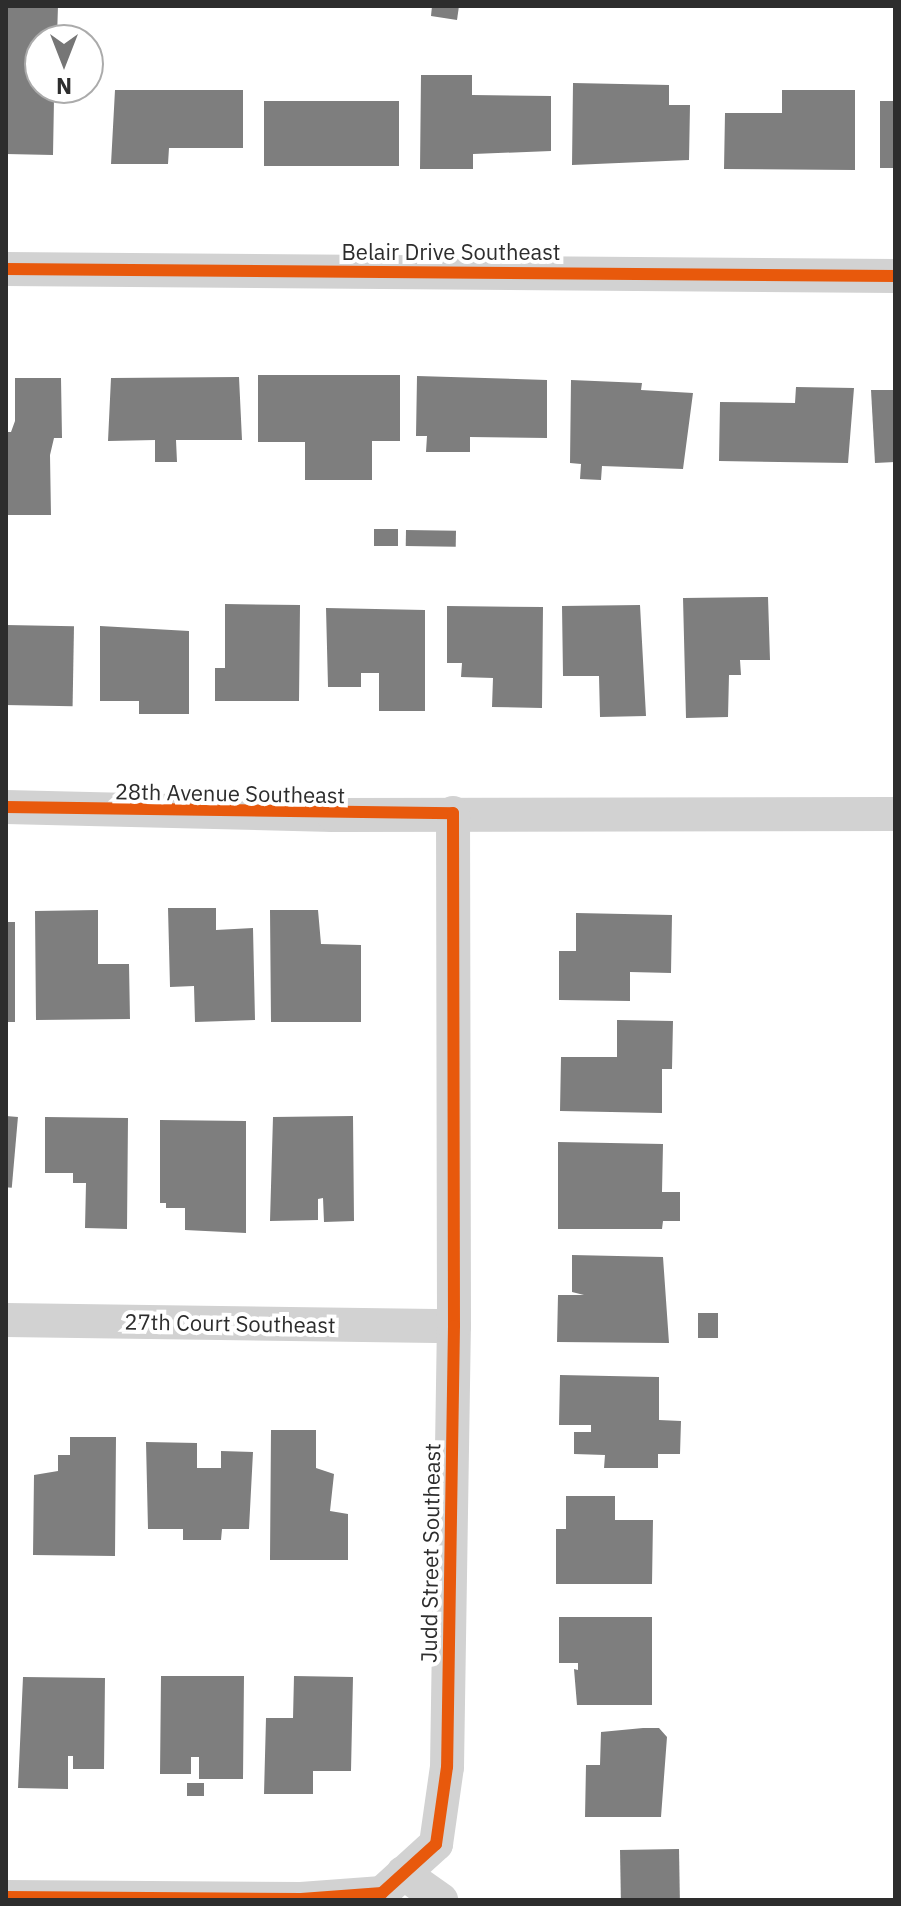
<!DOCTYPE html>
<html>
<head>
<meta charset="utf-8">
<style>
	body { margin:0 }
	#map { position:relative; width:901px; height:1906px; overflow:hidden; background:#fff; font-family:"IBM Plex Sans",sans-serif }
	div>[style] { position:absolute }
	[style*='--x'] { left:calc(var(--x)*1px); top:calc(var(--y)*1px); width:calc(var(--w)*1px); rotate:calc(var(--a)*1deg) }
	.building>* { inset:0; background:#7e7e7e; transform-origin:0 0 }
	.street>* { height:34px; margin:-17px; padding:0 17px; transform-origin:17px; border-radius:17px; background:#d2d2d2 }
	.cycleway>* { height:12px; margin:-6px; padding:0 6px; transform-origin:6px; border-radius:6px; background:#e8590c }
	span { translate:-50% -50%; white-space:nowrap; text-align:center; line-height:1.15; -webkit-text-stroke:8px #fff; paint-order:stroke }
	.street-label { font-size:22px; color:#2d2d2d }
	.frame { position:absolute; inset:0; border:8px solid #2d2d2d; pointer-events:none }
	.north { position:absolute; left:24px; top:24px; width:80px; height:80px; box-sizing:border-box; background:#fff; border:2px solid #ababab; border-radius:50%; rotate:180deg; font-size:22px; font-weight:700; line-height:32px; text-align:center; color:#2d2d2d }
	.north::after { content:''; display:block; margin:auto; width:28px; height:36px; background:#767676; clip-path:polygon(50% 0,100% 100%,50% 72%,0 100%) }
</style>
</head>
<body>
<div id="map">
	<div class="building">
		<i style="clip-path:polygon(6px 6px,58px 6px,57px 37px,65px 40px,40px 40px,40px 88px,79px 88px,79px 100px,54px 99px,53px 155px,6px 154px)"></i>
		<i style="clip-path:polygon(432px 6px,459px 6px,457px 20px,431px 16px)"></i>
		<i style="clip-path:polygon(421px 75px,472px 75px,472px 95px,551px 96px,551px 151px,473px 154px,473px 169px,420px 169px)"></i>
		<i style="clip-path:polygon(573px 83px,669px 85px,669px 105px,690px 105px,689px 160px,572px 165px)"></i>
		<i style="clip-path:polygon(115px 90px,243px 90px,243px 148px,169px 148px,168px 164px,111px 164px)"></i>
		<i style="clip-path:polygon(782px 90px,855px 90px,855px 170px,724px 169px,725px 113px,782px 113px)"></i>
		<i style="left:264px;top:101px;width:135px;height:65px"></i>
		<i style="left:895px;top:101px;width:67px;height:15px;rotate:90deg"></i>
		<i style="clip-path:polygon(258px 375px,400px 375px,400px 441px,372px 441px,372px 480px,305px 480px,305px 442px,258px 442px)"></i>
		<i style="clip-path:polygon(417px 376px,547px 380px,547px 438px,470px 437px,470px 452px,426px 452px,427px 436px,416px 436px)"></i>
		<i style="clip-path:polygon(239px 377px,242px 440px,176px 440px,177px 462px,155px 462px,155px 440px,108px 441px,111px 378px)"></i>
		<i style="clip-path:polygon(15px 378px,61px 378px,62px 438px,54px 438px,50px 455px,51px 515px,6px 515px,6px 432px,11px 432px,15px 421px)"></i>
		<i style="clip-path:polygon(571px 380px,642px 383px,641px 390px,693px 393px,683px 469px,602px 466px,601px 480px,580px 479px,581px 464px,570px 463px)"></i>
		<i style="clip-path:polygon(796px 387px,854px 388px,848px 463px,719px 461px,720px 402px,795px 403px)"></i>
		<i style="clip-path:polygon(871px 390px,895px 390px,895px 462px,875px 463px)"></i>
		<i style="left:398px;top:529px;width:17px;height:24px;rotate:90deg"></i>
		<i style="left:406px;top:530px;width:50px;height:16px;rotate:1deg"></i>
		<i style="clip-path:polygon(768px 597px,770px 660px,740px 660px,741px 675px,729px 675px,728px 717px,686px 718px,683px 598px)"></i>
		<i style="clip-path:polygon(225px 604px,300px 605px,299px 701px,215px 701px,215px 668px,225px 668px)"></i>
		<i style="clip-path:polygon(640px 605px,646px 716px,600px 717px,599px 676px,563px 676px,562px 606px)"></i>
		<i style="clip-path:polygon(447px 606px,543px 607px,542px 708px,492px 707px,493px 678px,461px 677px,462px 663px,447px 663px)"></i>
		<i style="clip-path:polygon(326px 608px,425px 610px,425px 711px,379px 711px,379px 673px,361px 673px,361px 687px,328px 687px)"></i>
		<i style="left:6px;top:625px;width:68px;height:80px;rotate:1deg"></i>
		<i style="clip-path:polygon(100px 626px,189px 631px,189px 714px,139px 714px,139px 701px,100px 701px)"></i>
		<i style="clip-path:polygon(168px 908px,216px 908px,216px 930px,253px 928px,255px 1020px,195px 1022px,194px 986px,170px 987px)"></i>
		<i style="clip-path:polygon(98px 910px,98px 964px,129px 964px,130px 1019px,36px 1020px,35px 911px)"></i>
		<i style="clip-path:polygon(270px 910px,318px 910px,321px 944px,361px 945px,361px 1022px,271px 1022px)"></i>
		<i style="clip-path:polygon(576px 913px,672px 915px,671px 973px,630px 972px,630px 1001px,559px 1000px,559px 951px,576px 951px)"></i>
		<i style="left:6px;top:922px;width:9px;height:100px"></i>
		<i style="clip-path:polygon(617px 1020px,673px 1021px,672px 1069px,662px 1069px,662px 1113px,560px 1111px,561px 1057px,617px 1057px)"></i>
		<i style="left:6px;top:1116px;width:12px;height:71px;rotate:5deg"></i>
		<i style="clip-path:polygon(353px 1116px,354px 1221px,324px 1222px,323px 1198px,318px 1199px,318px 1220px,270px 1221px,273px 1117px)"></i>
		<i style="clip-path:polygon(45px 1117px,128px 1118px,127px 1229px,85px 1228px,86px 1183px,73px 1183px,73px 1173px,45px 1173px)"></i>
		<i style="clip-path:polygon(160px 1120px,246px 1121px,246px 1233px,185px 1230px,185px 1208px,166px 1208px,166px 1203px,160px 1203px)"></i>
		<i style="clip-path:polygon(558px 1142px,663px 1144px,662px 1192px,680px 1192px,680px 1221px,663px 1221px,662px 1229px,558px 1229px)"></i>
		<i style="clip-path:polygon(572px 1255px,663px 1257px,669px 1343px,557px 1342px,558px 1295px,584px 1295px,572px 1292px)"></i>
		<i style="left:698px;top:1313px;width:20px;height:25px"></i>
		<i style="clip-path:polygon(560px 1375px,659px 1377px,659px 1420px,681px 1421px,680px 1454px,658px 1454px,658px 1468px,604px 1468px,605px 1455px,574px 1454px,574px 1432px,591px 1432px,591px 1425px,559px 1425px)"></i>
		<i style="clip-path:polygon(271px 1430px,316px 1430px,316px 1468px,334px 1474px,330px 1511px,348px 1514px,348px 1560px,270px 1560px)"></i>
		<i style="clip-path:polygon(70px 1437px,116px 1437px,115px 1556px,33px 1555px,34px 1475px,58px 1471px,58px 1455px,70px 1455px)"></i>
		<i style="clip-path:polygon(146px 1442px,197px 1443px,197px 1468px,221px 1468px,221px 1451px,253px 1452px,249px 1529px,222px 1529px,221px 1540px,183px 1540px,183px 1529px,148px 1529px)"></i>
		<i style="clip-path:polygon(566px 1496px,615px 1496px,615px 1520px,653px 1520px,652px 1584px,556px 1584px,556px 1529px,566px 1529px)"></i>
		<i style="clip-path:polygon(559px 1617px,652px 1617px,652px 1705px,577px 1705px,574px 1669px,578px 1670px,578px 1663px,559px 1663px)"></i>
		<i style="clip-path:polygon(161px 1676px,244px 1676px,243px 1779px,199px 1779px,199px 1757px,191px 1757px,191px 1774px,160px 1774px)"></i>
		<i style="clip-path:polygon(294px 1676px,353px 1677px,351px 1771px,313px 1771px,313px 1794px,264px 1794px,266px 1718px,293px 1718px)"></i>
		<i style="clip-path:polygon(23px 1677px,105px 1678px,104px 1769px,73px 1769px,73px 1756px,68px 1756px,68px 1789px,18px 1788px)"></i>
		<i style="clip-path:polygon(643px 1728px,659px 1728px,667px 1737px,661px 1817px,585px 1817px,586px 1765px,600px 1765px,601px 1732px)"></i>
		<i style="left:187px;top:1783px;width:17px;height:13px"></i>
		<i style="left:679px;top:1849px;width:51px;height:59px;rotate:89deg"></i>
	</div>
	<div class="street">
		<i style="--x:6;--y:269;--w:889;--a:0.45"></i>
		<i style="--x:6;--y:807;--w:327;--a:1.4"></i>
		<i style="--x:333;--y:815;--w:562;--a:-0.1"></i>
		<i style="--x:6;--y:1320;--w:448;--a:0.8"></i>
		<i style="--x:403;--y:1873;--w:47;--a:35.4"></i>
		<i style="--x:6;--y:1897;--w:295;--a:0.4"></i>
		<i style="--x:301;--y:1899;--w:81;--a:-4.2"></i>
		<i style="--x:382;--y:1893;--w:73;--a:-42.2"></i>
		<i style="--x:436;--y:1844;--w:78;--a:-81.9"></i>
		<i style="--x:447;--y:1767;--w:441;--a:-89.1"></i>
		<i style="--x:454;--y:1326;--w:513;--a:-90.11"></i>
	</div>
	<div class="cycleway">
		<i style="--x:6;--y:269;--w:889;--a:0.45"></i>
		<i style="--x:6;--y:807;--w:447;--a:0.8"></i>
		<i style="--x:453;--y:813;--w:513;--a:89.89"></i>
		<i style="--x:454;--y:1326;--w:441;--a:90.9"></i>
		<i style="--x:447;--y:1767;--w:78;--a:98.1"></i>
		<i style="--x:436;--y:1844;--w:73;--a:137.8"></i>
		<i style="--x:382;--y:1893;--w:81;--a:175.8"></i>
		<i style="--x:301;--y:1899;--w:295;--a:-179.6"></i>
	</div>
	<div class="street-label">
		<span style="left:451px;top:252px">Belair Drive Southeast</span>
		<span style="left:230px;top:793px;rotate:1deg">28th Avenue Southeast</span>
		<span style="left:230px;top:1323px;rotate:1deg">27th Court Southeast</span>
		<span style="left:430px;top:1553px;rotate:-89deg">Judd Street Southeast</span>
	</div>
	<div class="frame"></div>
	<div class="north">N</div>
</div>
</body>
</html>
